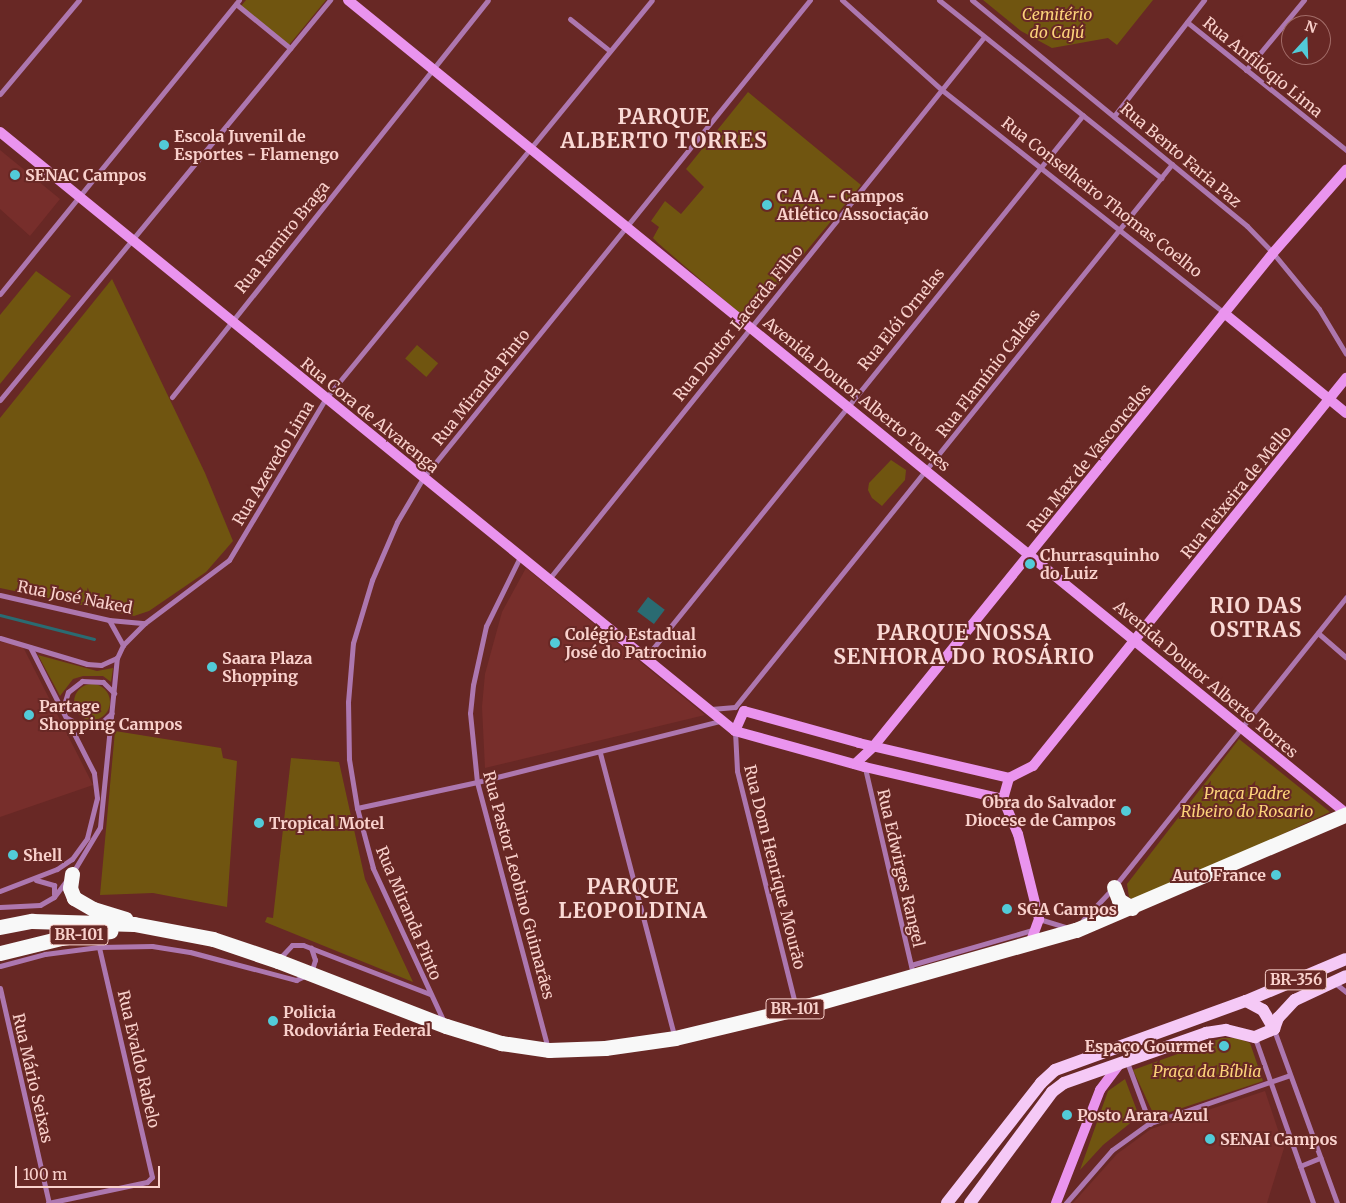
<!DOCTYPE html>
<html>
<head>
<meta charset="utf-8">
<style>
	body { margin:0 }
	#map { position:relative; width:1346px; height:1203px; overflow:hidden; background:#682825; font-family:Merriweather,serif }
	div>[style] { position:absolute }
	[style*='--x'] { left:calc(var(--x)*1px); top:calc(var(--y)*1px); width:calc(var(--w)*1px); rotate:calc(var(--a)*1deg) }
	.built>* { inset:0; background:#772e2b }
	.green>* { inset:0; background:#705510; transform-origin:0 0 }
	.round { border-radius:50% }
	.water>* { inset:0; background:#2a6b72; transform-origin:0 0 }
	.stream>* { height:3px; margin:-1.5px; padding:0 1.5px; transform-origin:1.5px; border-radius:1.5px; background:#2a6b72 }
	.street>* { height:5px; margin:-2.5px; padding:0 2.5px; transform-origin:2.5px; border-radius:2.5px; background:#ad77af }
	.secondary>* { height:10px; margin:-5px; padding:0 5px; transform-origin:5px; border-radius:5px; background:#ea94ee }
	.primary>* { height:12px; margin:-6px; padding:0 6px; transform-origin:6px; border-radius:6px; background:#f5c9f6 }
	.highway>* { height:15px; margin:-7.5px; padding:0 7.5px; transform-origin:7.5px; border-radius:7.5px; background:#f8f8f8 }
	.dots>* { width:14px; height:14px; translate:-50% -50%; box-sizing:border-box; border:2px solid #682825; border-radius:50% }
	span { translate:-50% -50%; white-space:nowrap; text-align:center; line-height:1.15; -webkit-text-stroke:4px #682825; paint-order:stroke }
	.shield-label span { padding:1px 4px; background:#682825; border:1px solid; border-radius:4px; -webkit-text-stroke-width:0 }
	.shield-label { font-size:15px; color:#f9d1cc; font-weight:700 }
	.park-label { font-size:16px; color:#fcd37a; font-style:italic }
	.street-label { font-size:16px; color:#f9d1cc }
	.poi-label { font-size:16px; color:#f9d1cc; font-weight:700 }
	.left { translate:0 -50%; text-align:left }
	.right { translate:-100% -50%; text-align:right }
	.district-label { font-size:21px; color:#fad9d5; font-weight:700; letter-spacing:1px }
	.north { position:absolute; left:1281px; top:15px; width:50px; height:50px; box-sizing:border-box; background:#682825; border:1px solid #a26c68; border-radius:50%; rotate:20deg; font-size:14px; font-weight:700; line-height:20px; text-align:center; color:#f9d1cc }
	.north::after { content:''; display:block; margin:auto; width:18px; height:22px; background:#52cbd8; clip-path:polygon(50% 0,100% 100%,50% 72%,0 100%) }
	.scale { position:absolute; left:15px; top:1166px; width:145px; height:22px; box-sizing:border-box; border:2px solid #f9d1cc; border-top:0; padding-left:6px; font-size:15px; line-height:18px; white-space:nowrap; color:#f9d1cc; -webkit-text-stroke:4px #682825; paint-order:stroke }
</style>
</head>
<body>
<div id="map">
	<div class="built">
		<i style="clip-path:polygon(0 150px,60px 199px,30px 236px,0 209px)"></i>
		<i style="clip-path:polygon(526px 568px,705px 715px,485px 768px,482px 707px,485px 674px,502px 612px)"></i>
		<i style="clip-path:polygon(0 642px,22px 645px,93px 785px,0 817px)"></i>
		<i style="clip-path:polygon(1265px 1091px,1284px 1148px,1267px 1203px,1073px 1203px,1117px 1154px,1151px 1129px)"></i>
	</div>
	<div class="green">
		<i style="clip-path:polygon(246px 0,326px 0,289px 45px,241px 6px)"></i>
		<i style="clip-path:polygon(983px 0,1153px 0,1117px 45px,1108px 38px,1052px 48px,1021px 31px)"></i>
		<i style="clip-path:polygon(748px 92px,861px 185px,770px 295px,747px 317px,738px 312px,659px 244px,653px 238px,659px 227px,651px 221px,665px 201px,681px 214px,704px 187px,686px 169px)"></i>
		<i style="clip-path:polygon(36px 271px,71px 296px,0 384px,0 315px)"></i>
		<i style="clip-path:polygon(112px 279px,205px 473px,233px 541px,206px 572px,149px 611px,134px 616px,0 588px,0 418px)"></i>
		<i style="left:417px;top:345px;width:28px;height:18px;rotate:41deg"></i>
		<i style="clip-path:polygon(891px 460px,906px 470px,905px 480px,882px 506px,872px 498px,868px 490px,869px 483px)"></i>
		<i style="clip-path:polygon(38px 655px,97px 671px,113px 668px,111px 682px,103px 676px,83px 676px,73px 679px,60px 696px)"></i>
		<i class="round" style="left:74px;top:684px;width:36px;height:36px"></i>
		<i style="clip-path:polygon(115px 731px,221px 748px,223px 758px,237px 761px,227px 907px,153px 893px,100px 895px)"></i>
		<i style="clip-path:polygon(1239px 739px,1330px 812px,1137px 902px,1129px 897px,1127px 884px)"></i>
		<i style="clip-path:polygon(291px 758px,339px 762px,365px 879px,413px 982px,265px 922px,267px 917px,273px 918px)"></i>
		<i style="clip-path:polygon(1222px 1038px,1237px 1038px,1250px 1043px,1263px 1081px,1161px 1115px,1153px 1113px,1133px 1070px)"></i>
		<i style="clip-path:polygon(1125px 1079px,1139px 1116px,1103px 1145px,1080px 1170px,1108px 1091px)"></i>
	</div>
	<div class="water">
		<i style="left:648px;top:597px;width:21px;height:18px;rotate:37deg"></i>
	</div>
	<div class="stream">
		<i style="--x:0;--y:615;--w:97;--a:14.3"></i>
	</div>
	<div class="street">
		<i style="--x:842;--y:0;--w:135;--a:42"></i>
		<i style="--x:942;--y:90;--w:360;--a:38.3"></i>
		<i style="--x:939;--y:0;--w:285;--a:38.7"></i>
		<i style="--x:972;--y:0;--w:356;--a:39.4"></i>
		<i style="--x:1247;--y:226;--w:37;--a:46"></i>
		<i style="--x:1273;--y:253;--w:72;--a:50.6"></i>
		<i style="--x:1319;--y:309;--w:52;--a:59"></i>
		<i style="--x:236;--y:4;--w:70;--a:39.2"></i>
		<i style="--x:570;--y:19;--w:51;--a:38.7"></i>
		<i style="--x:1187;--y:22;--w:204;--a:38.8"></i>
		<i style="--x:1246;--y:70;--w:91;--a:-50.4"></i>
		<i style="--x:0;--y:94;--w:123;--a:-50"></i>
		<i style="--x:1114;--y:116;--w:147;--a:-52.2"></i>
		<i style="--x:0;--y:294;--w:379;--a:-50.9"></i>
		<i style="--x:172;--y:397;--w:507;--a:-51.48"></i>
		<i style="--x:0;--y:400;--w:519;--a:-50.48"></i>
		<i style="--x:520;--y:557;--w:77;--a:116.2"></i>
		<i style="--x:486;--y:626;--w:60;--a:102.4"></i>
		<i style="--x:473;--y:685;--w:28;--a:96"></i>
		<i style="--x:470;--y:713;--w:69;--a:84.2"></i>
		<i style="--x:477;--y:782;--w:276;--a:75.1"></i>
		<i style="--x:549;--y:579;--w:695;--a:-51.25"></i>
		<i style="--x:0;--y:595;--w:112;--a:12.9"></i>
		<i style="--x:109;--y:620;--w:36;--a:5"></i>
		<i style="--x:109;--y:620;--w:29;--a:61"></i>
		<i style="--x:1318;--y:633;--w:37;--a:41"></i>
		<i style="--x:0;--y:638;--w:91;--a:16.6"></i>
		<i style="--x:87;--y:664;--w:14;--a:4"></i>
		<i style="--x:101;--y:665;--w:17;--a:-24"></i>
		<i style="--x:646;--y:657;--w:696;--a:-51.12"></i>
		<i style="--x:735;--y:707;--w:697;--a:-51.17"></i>
		<i style="--x:63;--y:708;--w:17;--a:-73"></i>
		<i style="--x:68;--y:692;--w:18;--a:-38"></i>
		<i style="--x:82;--y:681;--w:21;--a:3"></i>
		<i style="--x:103;--y:682;--w:16;--a:45"></i>
		<i style="--x:711;--y:709;--w:24;--a:-5"></i>
		<i style="--x:67;--y:718;--w:15;--a:28"></i>
		<i style="--x:80;--y:725;--w:10;--a:6"></i>
		<i style="--x:90;--y:726;--w:10;--a:-11"></i>
		<i style="--x:100;--y:724;--w:16;--a:-43"></i>
		<i style="--x:735;--y:731;--w:40;--a:87.1"></i>
		<i style="--x:737;--y:771;--w:244;--a:76"></i>
		<i style="--x:600;--y:753;--w:292;--a:75.3"></i>
		<i style="--x:865;--y:768;--w:212;--a:76.9"></i>
		<i style="--x:357;--y:808;--w:123;--a:-12.2"></i>
		<i style="--x:477;--y:782;--w:251;--a:-14.1"></i>
		<i style="--x:73;--y:872;--w:52;--a:-59"></i>
		<i style="--x:100;--y:827;--w:170;--a:-84.3"></i>
		<i style="--x:117;--y:658;--w:14;--a:-65"></i>
		<i style="--x:123;--y:645;--w:31;--a:-45"></i>
		<i style="--x:145;--y:623;--w:105;--a:-36.9"></i>
		<i style="--x:229;--y:560;--w:189;--a:-59.1"></i>
		<i style="--x:326;--y:398;--w:514;--a:-50.68"></i>
		<i style="--x:36;--y:880;--w:19;--a:16"></i>
		<i style="--x:54;--y:885;--w:9;--a:90"></i>
		<i style="--x:0;--y:891;--w:61;--a:-21.1"></i>
		<i style="--x:57;--y:869;--w:18;--a:-34"></i>
		<i style="--x:72;--y:859;--w:26;--a:-54"></i>
		<i style="--x:87;--y:838;--w:41;--a:-76"></i>
		<i style="--x:97;--y:798;--w:25;--a:-97"></i>
		<i style="--x:94;--y:773;--w:141;--a:-116.9"></i>
		<i style="--x:0;--y:907;--w:40;--a:-2.9"></i>
		<i style="--x:40;--y:905;--w:16;--a:-30"></i>
		<i style="--x:54;--y:897;--w:21;--a:-53"></i>
		<i style="--x:1039;--y:919;--w:28;--a:17"></i>
		<i style="--x:1083;--y:920;--w:45;--a:-46.8"></i>
		<i style="--x:1114;--y:887;--w:371;--a:-51.3"></i>
		<i style="--x:279;--y:959;--w:19;--a:-47"></i>
		<i style="--x:292;--y:945;--w:11;--a:0"></i>
		<i style="--x:303;--y:945;--w:136;--a:21.1"></i>
		<i style="--x:911;--y:965;--w:130;--a:-16.1"></i>
		<i style="--x:0;--y:966;--w:47;--a:-14.9"></i>
		<i style="--x:45;--y:954;--w:54;--a:-7.4"></i>
		<i style="--x:99;--y:947;--w:53;--a:-1.1"></i>
		<i style="--x:152;--y:946;--w:38;--a:9"></i>
		<i style="--x:190;--y:952;--w:110;--a:14.8"></i>
		<i style="--x:296;--y:980;--w:17;--a:-25"></i>
		<i style="--x:311;--y:973;--w:14;--a:-73"></i>
		<i style="--x:315;--y:960;--w:13;--a:-108"></i>
		<i style="--x:1335;--y:983;--w:14;--a:39"></i>
		<i style="--x:0;--y:988;--w:221;--a:77.2"></i>
		<i style="--x:444;--y:1022;--w:170;--a:-114.8"></i>
		<i style="--x:373;--y:868;--w:62;--a:-104.9"></i>
		<i style="--x:357;--y:808;--w:50;--a:-99.3"></i>
		<i style="--x:349;--y:759;--w:57;--a:-91"></i>
		<i style="--x:348;--y:702;--w:59;--a:-85.2"></i>
		<i style="--x:353;--y:643;--w:66;--a:-73.2"></i>
		<i style="--x:372;--y:580;--w:63;--a:-66.7"></i>
		<i style="--x:397;--y:522;--w:51;--a:-59.4"></i>
		<i style="--x:423;--y:478;--w:615;--a:-51.01"></i>
		<i style="--x:1274;--y:1030;--w:184;--a:70"></i>
		<i style="--x:1255;--y:1038;--w:175;--a:70.6"></i>
		<i style="--x:1127;--y:1062;--w:66;--a:69.6"></i>
		<i style="--x:1300;--y:1166;--w:22;--a:-22"></i>
		<i style="--x:48;--y:1203;--w:101;--a:-12"></i>
		<i style="--x:147;--y:1182;--w:7;--a:-45"></i>
		<i style="--x:152;--y:1177;--w:236;--a:-103"></i>
		<i style="--x:1066;--y:1203;--w:70;--a:-49"></i>
		<i style="--x:1112;--y:1150;--w:44;--a:-35.8"></i>
		<i style="--x:1148;--y:1124;--w:150;--a:-19"></i>
	</div>
	<div class="secondary">
		<i style="--x:348;--y:0;--w:1287;--a:39.17"></i>
		<i style="--x:0;--y:132;--w:948;--a:39.18"></i>
		<i style="--x:735;--y:731;--w:135;--a:15.5"></i>
		<i style="--x:865;--y:767;--w:142;--a:13.1"></i>
		<i style="--x:1224;--y:313;--w:158;--a:39.3"></i>
		<i style="--x:735;--y:731;--w:22;--a:-66"></i>
		<i style="--x:744;--y:711;--w:119;--a:15.5"></i>
		<i style="--x:859;--y:743;--w:154;--a:13.1"></i>
		<i style="--x:855;--y:764;--w:25;--a:-43"></i>
		<i style="--x:873;--y:747;--w:636;--a:-51"></i>
		<i style="--x:1273;--y:253;--w:111;--a:-48.7"></i>
		<i style="--x:1009;--y:778;--w:27;--a:-27"></i>
		<i style="--x:1033;--y:766;--w:499;--a:-51.1"></i>
		<i style="--x:1003;--y:799;--w:38;--a:67"></i>
		<i style="--x:1018;--y:834;--w:88;--a:76.1"></i>
		<i style="--x:1039;--y:919;--w:27;--a:110"></i>
		<i style="--x:1003;--y:799;--w:22;--a:-74"></i>
		<i style="--x:1056;--y:1203;--w:121;--a:-68.7"></i>
		<i style="--x:1100;--y:1090;--w:34;--a:-53"></i>
	</div>
	<div class="primary">
		<i style="--x:1246;--y:1001;--w:19;--a:28"></i>
		<i style="--x:1263;--y:1010;--w:22;--a:60"></i>
		<i style="--x:947;--y:1203;--w:152;--a:-51.9"></i>
		<i style="--x:1041;--y:1083;--w:19;--a:-43"></i>
		<i style="--x:1055;--y:1070;--w:203;--a:-19.9"></i>
		<i style="--x:1246;--y:1001;--w:108;--a:-22.8"></i>
		<i style="--x:970;--y:1203;--w:138;--a:-53.5"></i>
		<i style="--x:1052;--y:1092;--w:15;--a:-37"></i>
		<i style="--x:1064;--y:1083;--w:151;--a:-19.4"></i>
		<i style="--x:1206;--y:1033;--w:20;--a:-9"></i>
		<i style="--x:1226;--y:1030;--w:30;--a:14"></i>
		<i style="--x:1255;--y:1037;--w:21;--a:-23"></i>
		<i style="--x:1274;--y:1029;--w:12;--a:-70"></i>
		<i style="--x:1278;--y:1018;--w:25;--a:-47"></i>
		<i style="--x:1295;--y:1000;--w:56;--a:-25.2"></i>
	</div>
	<div class="highway">
		<i style="--x:72;--y:874;--w:14;--a:98"></i>
		<i style="--x:70;--y:888;--w:11;--a:68"></i>
		<i style="--x:74;--y:898;--w:22;--a:30"></i>
		<i style="--x:93;--y:909;--w:34;--a:17"></i>
		<i style="--x:1114;--y:887;--w:14;--a:69"></i>
		<i style="--x:1119;--y:900;--w:15;--a:32"></i>
		<i style="--x:0;--y:927;--w:33;--a:-11"></i>
		<i style="--x:32;--y:921;--w:102;--a:1.7"></i>
		<i style="--x:134;--y:924;--w:80;--a:10.8"></i>
		<i style="--x:213;--y:939;--w:69;--a:18.7"></i>
		<i style="--x:278;--y:961;--w:180;--a:21.2"></i>
		<i style="--x:446;--y:1026;--w:58;--a:17.2"></i>
		<i style="--x:501;--y:1043;--w:49;--a:8.3"></i>
		<i style="--x:549;--y:1050;--w:56;--a:-2"></i>
		<i style="--x:605;--y:1048;--w:71;--a:-8.1"></i>
		<i style="--x:675;--y:1038;--w:124;--a:-13.5"></i>
		<i style="--x:796;--y:1009;--w:291;--a:-15.8"></i>
		<i style="--x:1076;--y:930;--w:294;--a:-23.2"></i>
		<i style="--x:0;--y:953;--w:63;--a:-13.8"></i>
		<i style="--x:61;--y:938;--w:50;--a:-8"></i>
	</div>
	<div class="dots">
		<i style="left:164px;top:145px;background:#52cbd8"></i>
		<i style="left:15px;top:175px;background:#52cbd8"></i>
		<i style="left:767px;top:205px;background:#52cbd8"></i>
		<i style="left:1030px;top:564px;background:#52cbd8"></i>
		<i style="left:555px;top:643px;background:#52cbd8"></i>
		<i style="left:212px;top:667px;background:#52cbd8"></i>
		<i style="left:29px;top:715px;background:#52cbd8"></i>
		<i style="left:1126px;top:811px;background:#52cbd8"></i>
		<i style="left:259px;top:823px;background:#52cbd8"></i>
		<i style="left:13px;top:855px;background:#52cbd8"></i>
		<i style="left:1276px;top:875px;background:#52cbd8"></i>
		<i style="left:1007px;top:909px;background:#52cbd8"></i>
		<i style="left:273px;top:1021px;background:#52cbd8"></i>
		<i style="left:1224px;top:1046px;background:#52cbd8"></i>
		<i style="left:1067px;top:1115px;background:#52cbd8"></i>
		<i style="left:1210px;top:1139px;background:#52cbd8"></i>
	</div>
	<div class="shield-label">
		<span style="left:79px;top:935px">BR-101</span>
		<span style="left:1296px;top:980px">BR-356</span>
		<span style="left:795px;top:1009px">BR-101</span>
	</div>
	<div class="park-label">
		<span style="left:1057px;top:23px">Cemitério<br>do Cajú</span>
		<span style="left:1247px;top:802px">Praça Padre<br>Ribeiro do Rosario</span>
		<span style="left:1207px;top:1071px">Praça da Bíblia</span>
	</div>
	<div class="street-label">
		<span style="left:1263px;top:67px;rotate:39deg">Rua Anfilóqio Lima</span>
		<span style="left:1181px;top:155px;rotate:40deg">Rua Bento Faria Paz</span>
		<span style="left:1102px;top:197px;rotate:38deg">Rua Conselheiro Thomas Coelho</span>
		<span style="left:282px;top:237px;rotate:-51deg">Rua Ramiro Braga</span>
		<span style="left:901px;top:319px;rotate:-51deg">Rua Elói Ornelas</span>
		<span style="left:738px;top:323px;rotate:-51deg">Rua Doutor Lacerda Filho</span>
		<span style="left:988px;top:373px;rotate:-52deg">Rua Flamínio Caldas</span>
		<span style="left:481px;top:387px;rotate:-51deg">Rua Miranda Pinto</span>
		<span style="left:857px;top:394px;rotate:39deg">Avenida Doutor Alberto Torres</span>
		<span style="left:370px;top:415px;rotate:39deg">Rua Cora de Alvarenga</span>
		<span style="left:1089px;top:458px;rotate:-51deg">Rua Max de Vasconcelos</span>
		<span style="left:273px;top:463px;rotate:-59deg">Rua Azevedo Lima</span>
		<span style="left:1236px;top:492px;rotate:-51deg">Rua Teixeira de Mello</span>
		<span style="left:75px;top:597px;rotate:11deg">Rua José Naked</span>
		<span style="left:1206px;top:679px;rotate:40deg">Avenida Doutor Alberto Torres</span>
		<span style="left:775px;top:867px;rotate:76deg">Rua Dom Henrique Mourão</span>
		<span style="left:901px;top:868px;rotate:77deg">Rua Edwirges Rangel</span>
		<span style="left:519px;top:885px;rotate:75deg">Rua Pastor Leobino Guimarães</span>
		<span style="left:409px;top:913px;rotate:67deg">Rua Miranda Pinto</span>
		<span style="left:139px;top:1059px;rotate:77deg">Rua Evaldo Rabelo</span>
		<span style="left:33px;top:1078px;rotate:77deg">Rua Mário Seixas</span>
	</div>
	<div class="poi-label">
		<span class="left" style="left:174px;top:145px">Escola Juvenil de<br>Esportes - Flamengo</span>
		<span class="left" style="left:25px;top:175px">SENAC Campos</span>
		<span class="left" style="left:777px;top:205px">C.A.A. - Campos<br>Atlético Associação</span>
		<span class="left" style="left:1040px;top:564px">Churrasquinho<br>do Luiz</span>
		<span class="left" style="left:565px;top:643px">Colégio Estadual<br>José do Patrocinio</span>
		<span class="left" style="left:222px;top:667px">Saara Plaza<br>Shopping</span>
		<span class="left" style="left:39px;top:715px">Partage<br>Shopping Campos</span>
		<span class="right" style="left:1116px;top:811px">Obra do Salvador<br>Diocese de Campos</span>
		<span class="left" style="left:269px;top:823px">Tropical Motel</span>
		<span class="left" style="left:23px;top:855px">Shell</span>
		<span class="right" style="left:1266px;top:875px">Auto France</span>
		<span class="left" style="left:1017px;top:909px">SGA Campos</span>
		<span class="left" style="left:283px;top:1021px">Policia<br>Rodoviária Federal</span>
		<span class="right" style="left:1214px;top:1046px">Espaço Gourmet</span>
		<span class="left" style="left:1077px;top:1115px">Posto Arara Azul</span>
		<span class="left" style="left:1220px;top:1139px">SENAI Campos</span>
	</div>
	<div class="district-label">
		<span style="left:664px;top:129px">PARQUE<br>ALBERTO TORRES</span>
		<span style="left:1256px;top:618px">RIO DAS<br>OSTRAS</span>
		<span style="left:964px;top:645px">PARQUE NOSSA<br>SENHORA DO ROSÁRIO</span>
		<span style="left:633px;top:899px">PARQUE<br>LEOPOLDINA</span>
	</div>
	<div class="north">N</div>
	<div class="scale">100 m</div>
</div>
</body>
</html>
